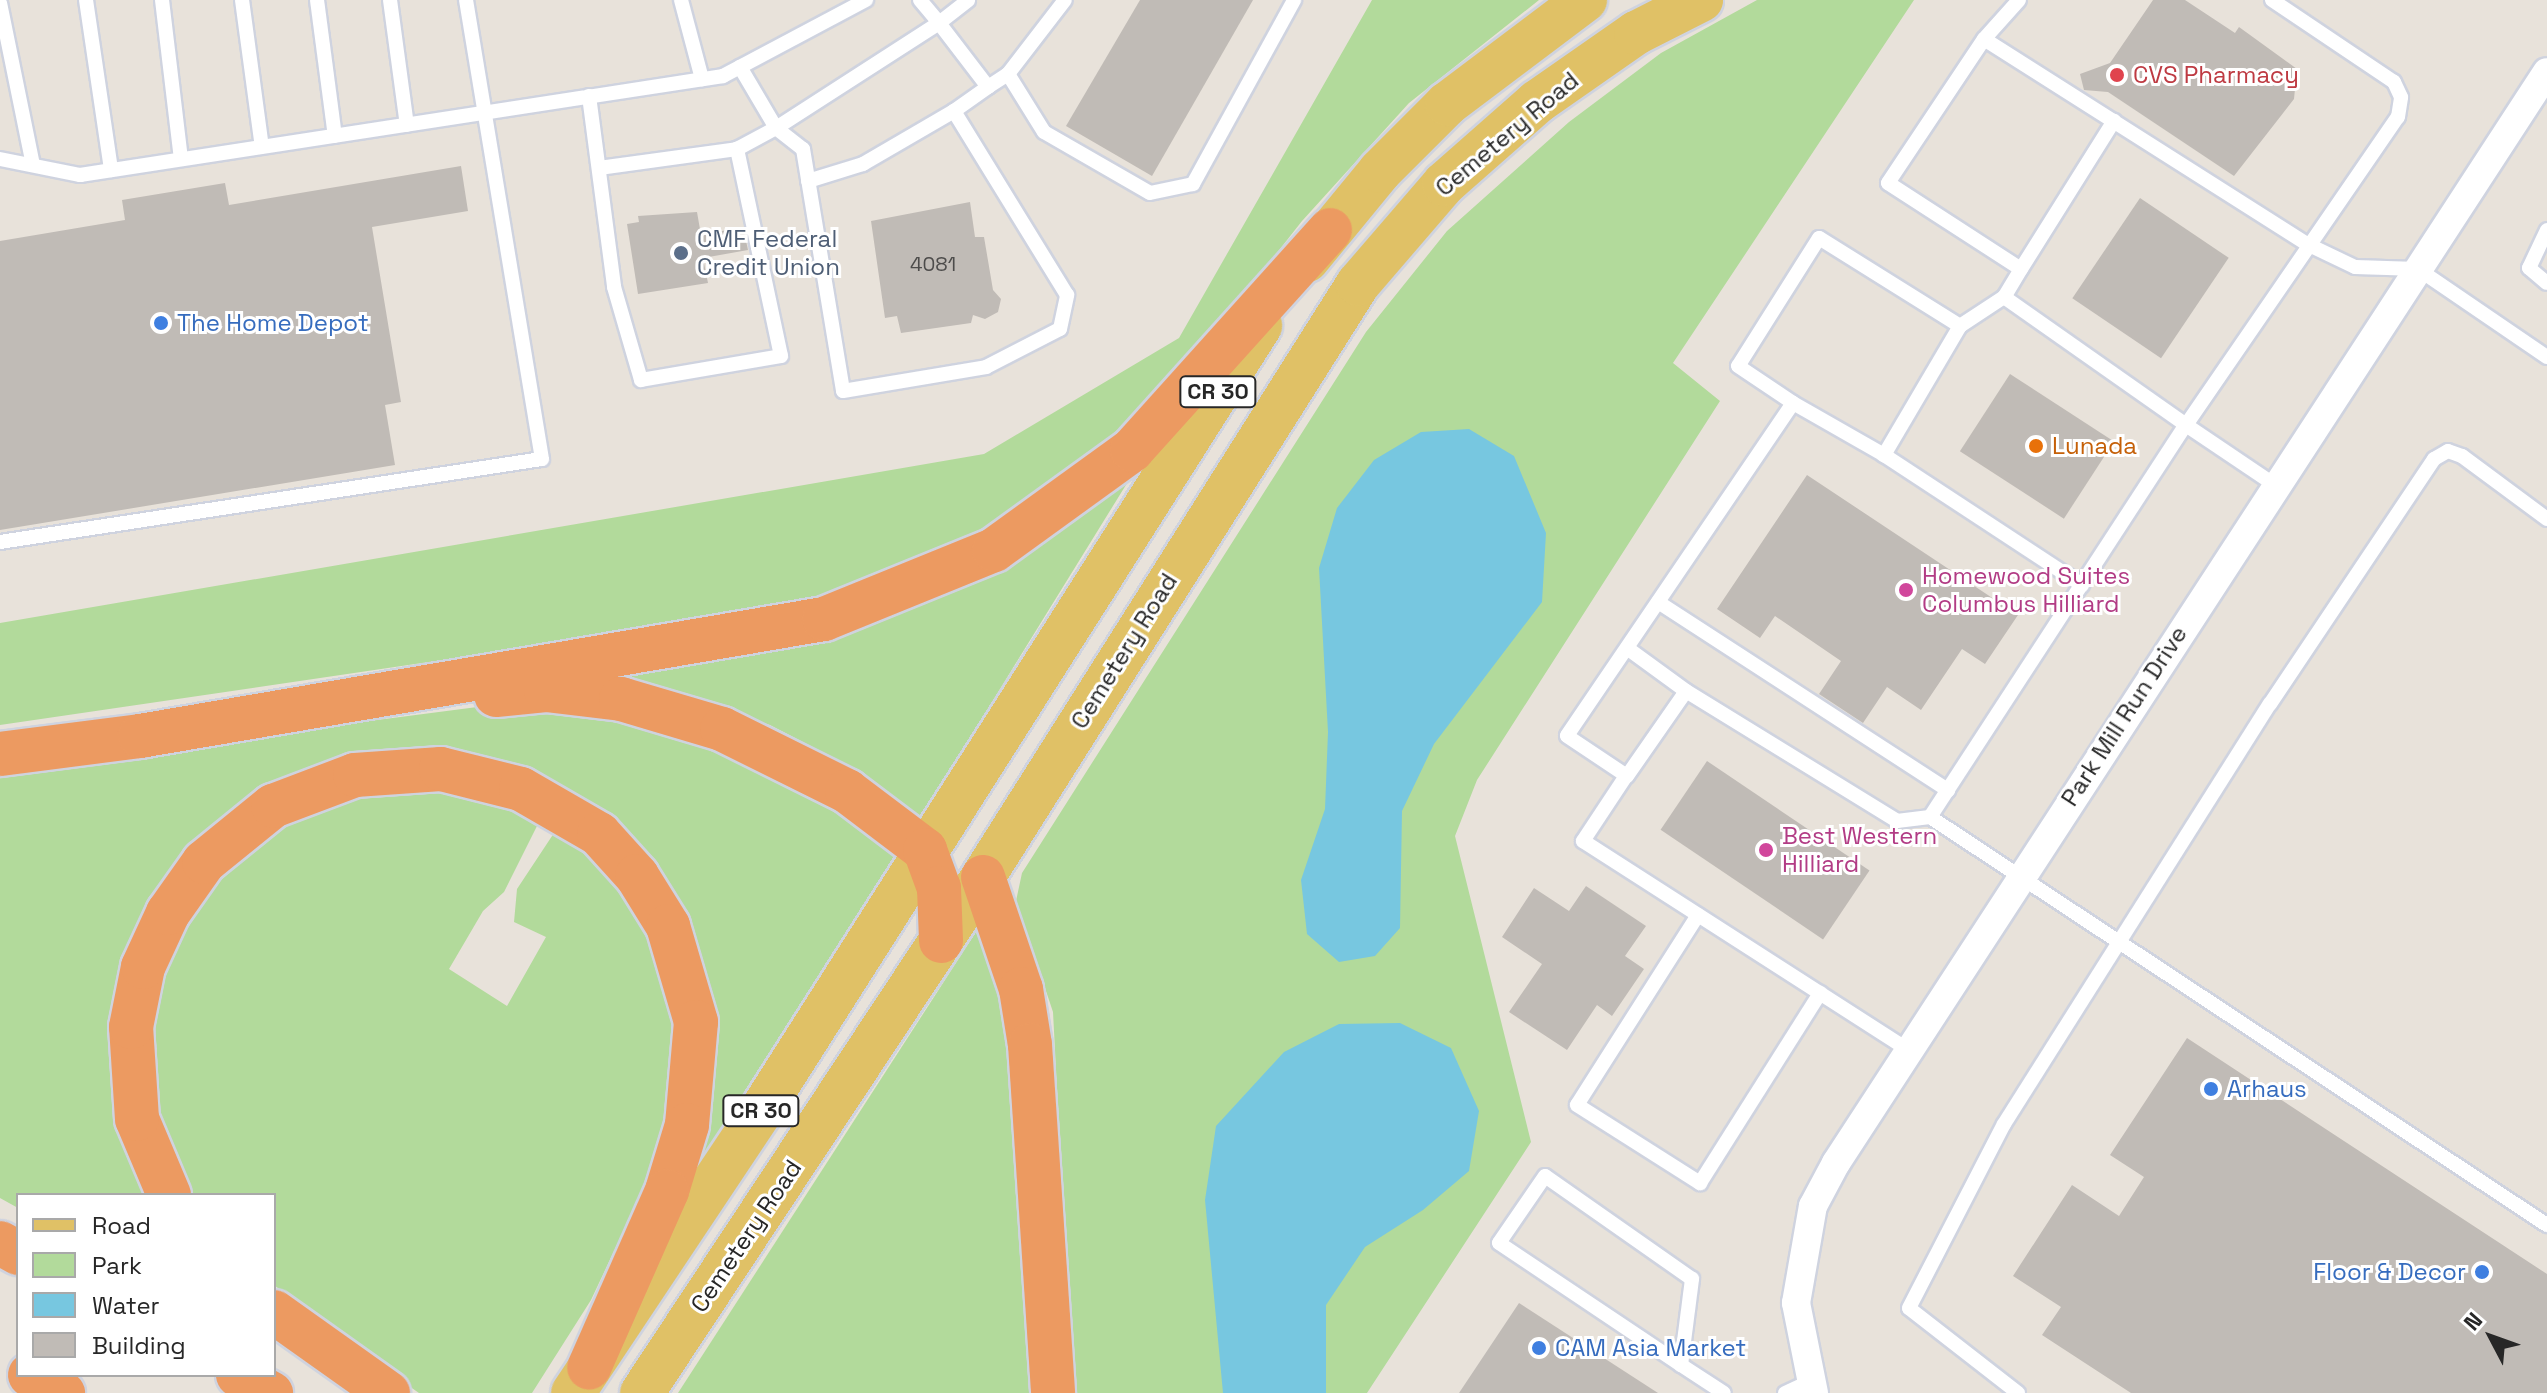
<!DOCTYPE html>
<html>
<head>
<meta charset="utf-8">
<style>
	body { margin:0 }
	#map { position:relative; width:2547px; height:1393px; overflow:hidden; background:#e8e2da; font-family:"Space Grotesk",sans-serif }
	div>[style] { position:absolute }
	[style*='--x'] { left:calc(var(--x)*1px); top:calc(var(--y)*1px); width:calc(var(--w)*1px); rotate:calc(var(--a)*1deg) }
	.green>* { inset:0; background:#b2da9b }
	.water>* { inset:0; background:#77c7e0 }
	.building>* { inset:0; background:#c0bbb6; transform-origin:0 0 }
	.roads { filter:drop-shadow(2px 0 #cfd3df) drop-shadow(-2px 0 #cfd3df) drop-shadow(0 2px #cfd3df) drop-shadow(0 -2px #cfd3df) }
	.service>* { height:14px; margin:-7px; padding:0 7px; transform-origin:7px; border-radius:7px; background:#fff }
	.minor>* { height:28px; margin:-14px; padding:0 14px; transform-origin:14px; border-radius:14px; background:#fff }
	.primary>* { height:44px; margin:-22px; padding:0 22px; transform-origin:22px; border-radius:22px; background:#e0c166 }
	.motorway>* { height:44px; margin:-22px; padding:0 22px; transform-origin:22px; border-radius:22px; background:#ec9a61 }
	.dots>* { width:22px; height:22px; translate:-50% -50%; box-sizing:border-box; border:4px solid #fff; border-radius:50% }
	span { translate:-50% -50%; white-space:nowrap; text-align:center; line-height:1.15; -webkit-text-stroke:6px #fff; paint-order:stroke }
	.number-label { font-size:20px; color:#4d4c4b }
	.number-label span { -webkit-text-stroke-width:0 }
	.shield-label span { padding:2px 6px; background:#fff; border:2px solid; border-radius:6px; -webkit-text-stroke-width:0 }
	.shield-label { font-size:22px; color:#272727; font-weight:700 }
	.health-label { font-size:24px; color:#be3a42 }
	.left { translate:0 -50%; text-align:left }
	.street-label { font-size:24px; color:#272727 }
	.service-label { font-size:24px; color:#4e5e75 }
	.shop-label { font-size:24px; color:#366cbe }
	.right { translate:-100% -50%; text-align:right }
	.food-label { font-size:24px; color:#c56008 }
	.hotel-label { font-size:24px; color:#b23c85 }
	.legend { position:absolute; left:16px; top:1193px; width:260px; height:184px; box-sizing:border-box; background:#fff; border:2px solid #a9a9a9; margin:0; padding:10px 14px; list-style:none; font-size:24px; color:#272727 }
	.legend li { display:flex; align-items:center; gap:16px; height:40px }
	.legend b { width:40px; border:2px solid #a9a9a9 }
	.north { position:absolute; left:2451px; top:1297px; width:80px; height:80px; -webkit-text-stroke:6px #fff; paint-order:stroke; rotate:311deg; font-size:22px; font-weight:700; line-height:32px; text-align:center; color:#272727 }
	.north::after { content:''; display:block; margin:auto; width:28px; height:36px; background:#272727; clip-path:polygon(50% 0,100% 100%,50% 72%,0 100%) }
</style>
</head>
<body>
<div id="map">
	<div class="green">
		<i style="clip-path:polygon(1372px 0,1539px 0,1409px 103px,1302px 221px,1155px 408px,961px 548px,856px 589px,742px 616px,0 725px,0 623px,984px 454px,1179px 338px)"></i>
		<i style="clip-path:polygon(1757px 0,1914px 0,1673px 363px,1720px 401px,1477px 780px,1455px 836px,1531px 1142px,1367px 1393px,1073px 1393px,1053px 1012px,1016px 901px,1022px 873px,1366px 332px,1447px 231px,1569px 122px,1661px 53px)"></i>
		<i style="clip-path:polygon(1125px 476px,1129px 480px,919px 820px,851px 767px,770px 725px,661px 690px,550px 677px,838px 622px)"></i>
		<i style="clip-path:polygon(523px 701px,701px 731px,843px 807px,895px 855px,699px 1163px,688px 1161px,707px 1016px,557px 790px,320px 769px,144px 923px,156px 1195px,18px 1195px,18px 1208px,0 1198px,0 769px)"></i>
		<i style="clip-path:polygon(452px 788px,525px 812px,537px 826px,504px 892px,483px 911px,449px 969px,507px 1006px,546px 937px,514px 922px,517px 889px,554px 833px,576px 839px,625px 890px,657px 945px,674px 1006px,674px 1087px,655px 1164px,591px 1300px,532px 1393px,419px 1393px,347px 1343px,274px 1285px,274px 1195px,188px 1195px,146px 1096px,146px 1018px,174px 939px,230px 861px,275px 825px,341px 795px)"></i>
		<i style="clip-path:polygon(976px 932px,1002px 988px,1013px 1048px,1034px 1393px,678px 1393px)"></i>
	</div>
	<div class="water">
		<i style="clip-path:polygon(1469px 429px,1514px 456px,1546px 533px,1542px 602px,1434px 744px,1402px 811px,1400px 928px,1375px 956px,1339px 962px,1307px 934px,1301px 880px,1325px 809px,1328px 732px,1319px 568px,1337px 508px,1374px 460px,1421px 432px)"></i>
		<i style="clip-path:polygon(1400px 1023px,1451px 1048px,1479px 1111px,1469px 1171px,1423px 1210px,1365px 1247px,1326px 1305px,1326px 1393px,1223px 1393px,1205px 1200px,1216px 1126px,1284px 1052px,1339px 1024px)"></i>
	</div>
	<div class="building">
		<i style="clip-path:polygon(1140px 0,1253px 0,1152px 176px,1066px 126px)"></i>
		<i style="clip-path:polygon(2153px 0,2185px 0,2235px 33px,2239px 27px,2297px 69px,2294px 99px,2234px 176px,2108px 92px,2084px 90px,2080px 74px,2110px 63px)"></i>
		<i style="clip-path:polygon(461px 166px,468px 211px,372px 227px,401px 402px,385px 405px,395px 465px,0 530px,0 241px,125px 220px,122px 200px,225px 183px,229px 205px)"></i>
		<i style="left:2140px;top:198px;width:107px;height:121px;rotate:34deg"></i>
		<i style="clip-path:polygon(970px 202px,975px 237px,984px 237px,993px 290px,1001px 299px,998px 312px,985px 319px,973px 315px,971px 323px,901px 333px,897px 316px,885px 318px,871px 221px)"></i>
		<i style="clip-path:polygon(697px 212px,701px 235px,743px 227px,748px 250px,703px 258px,708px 283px,638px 294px,627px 224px,639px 222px,638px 216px)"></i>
		<i style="left:2010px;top:374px;width:124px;height:92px;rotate:33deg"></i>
		<i style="clip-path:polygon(1807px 475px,2018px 615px,1985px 664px,1962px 649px,1921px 710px,1887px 687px,1863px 723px,1819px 694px,1841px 661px,1775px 616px,1760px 638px,1717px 609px)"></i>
		<i style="left:1707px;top:761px;width:196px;height:83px;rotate:34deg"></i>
		<i style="clip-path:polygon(1586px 886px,1646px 926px,1625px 956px,1644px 969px,1612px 1016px,1597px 1005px,1567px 1050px,1509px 1012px,1542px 964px,1502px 937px,1534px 888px,1569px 911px)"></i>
		<i style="clip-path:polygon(2187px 1038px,2547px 1274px,2547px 1393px,2131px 1393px,2042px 1335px,2061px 1307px,2013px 1276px,2072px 1185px,2119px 1216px,2144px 1177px,2110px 1155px)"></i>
		<i style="clip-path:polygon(1519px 1303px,1658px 1393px,1459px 1393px)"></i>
	</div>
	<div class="roads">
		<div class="service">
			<i style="--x:86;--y:0;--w:172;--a:81.6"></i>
			<i style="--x:162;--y:0;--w:160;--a:83.2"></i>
			<i style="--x:242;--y:0;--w:148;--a:82.3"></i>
			<i style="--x:317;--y:0;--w:137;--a:82.5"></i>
			<i style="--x:390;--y:0;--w:126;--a:82.3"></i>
			<i style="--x:681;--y:0;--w:82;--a:75.1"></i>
			<i style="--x:920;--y:0;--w:30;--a:50"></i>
			<i style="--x:939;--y:23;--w:37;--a:-38"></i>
			<i style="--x:2019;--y:0;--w:52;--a:131.9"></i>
			<i style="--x:1984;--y:39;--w:173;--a:123.7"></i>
			<i style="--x:1888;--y:183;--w:158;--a:32.9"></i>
			<i style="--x:2021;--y:269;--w:33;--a:121"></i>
			<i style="--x:2004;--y:297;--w:53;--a:146.6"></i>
			<i style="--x:1960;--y:326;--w:166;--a:-148"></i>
			<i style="--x:1819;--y:238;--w:151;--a:122.3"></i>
			<i style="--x:1738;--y:366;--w:66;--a:33.9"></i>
			<i style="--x:1793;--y:403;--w:402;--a:124.2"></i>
			<i style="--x:1567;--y:736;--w:72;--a:33.7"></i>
			<i style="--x:1627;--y:776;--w:103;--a:-55.2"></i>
			<i style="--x:1686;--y:691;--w:248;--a:31.6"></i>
			<i style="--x:1897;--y:821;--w:33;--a:-7"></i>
			<i style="--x:1930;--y:817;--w:740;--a:33.48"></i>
			<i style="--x:0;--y:3;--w:165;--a:78.5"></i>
			<i style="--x:1984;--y:39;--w:385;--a:32.4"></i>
			<i style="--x:2309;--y:245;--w:51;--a:25.6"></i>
			<i style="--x:2355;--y:267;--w:63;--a:1.8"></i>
			<i style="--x:2418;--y:269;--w:156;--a:34.3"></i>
			<i style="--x:1008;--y:74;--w:93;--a:-52.4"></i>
			<i style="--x:988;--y:87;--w:81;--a:-127.4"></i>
			<i style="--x:939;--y:23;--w:194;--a:147.2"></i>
			<i style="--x:776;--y:128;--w:34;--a:38"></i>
			<i style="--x:803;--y:149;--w:245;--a:80.6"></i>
			<i style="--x:843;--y:391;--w:145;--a:-9.5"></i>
			<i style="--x:986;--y:367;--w:83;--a:-27.2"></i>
			<i style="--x:1060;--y:329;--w:35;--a:-78"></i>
			<i style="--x:1067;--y:295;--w:216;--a:-121.6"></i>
			<i style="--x:954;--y:111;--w:42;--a:-35.2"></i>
			<i style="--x:988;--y:87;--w:24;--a:-33"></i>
			<i style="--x:1008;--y:74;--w:68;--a:58.2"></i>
			<i style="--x:1044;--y:132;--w:122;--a:29.9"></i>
			<i style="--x:1150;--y:193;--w:44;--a:-11.8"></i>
			<i style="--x:1193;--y:184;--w:210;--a:-61.2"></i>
			<i style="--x:589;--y:96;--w:193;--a:82.5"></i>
			<i style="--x:614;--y:287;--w:97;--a:73.8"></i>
			<i style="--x:641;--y:380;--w:142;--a:-9.7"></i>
			<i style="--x:781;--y:356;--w:212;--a:-102"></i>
			<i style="--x:737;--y:149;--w:44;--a:-28.3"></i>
			<i style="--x:776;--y:128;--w:71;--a:-120.5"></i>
			<i style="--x:0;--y:159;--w:82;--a:11.3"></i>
			<i style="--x:80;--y:175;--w:651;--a:-8.75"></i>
			<i style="--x:723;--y:76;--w:162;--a:-28"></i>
			<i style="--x:599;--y:168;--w:139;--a:-7.8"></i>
			<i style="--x:808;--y:181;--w:58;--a:-17.2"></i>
			<i style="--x:863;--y:164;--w:105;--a:-30.2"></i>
			<i style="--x:2547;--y:230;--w:42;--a:115.3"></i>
			<i style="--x:2529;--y:268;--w:23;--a:40"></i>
			<i style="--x:2021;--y:269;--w:175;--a:-57.9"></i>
			<i style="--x:2004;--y:297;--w:223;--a:35.1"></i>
			<i style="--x:2186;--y:425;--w:374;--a:-55.5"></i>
			<i style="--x:2398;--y:117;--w:20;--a:-81"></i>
			<i style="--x:2401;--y:97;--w:17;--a:-115"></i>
			<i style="--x:2394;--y:82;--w:147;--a:-146.1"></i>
			<i style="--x:1960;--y:326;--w:150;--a:120.5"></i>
			<i style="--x:1884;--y:455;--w:237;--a:33.3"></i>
			<i style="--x:1793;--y:403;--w:105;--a:29.7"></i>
			<i style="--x:0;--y:542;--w:548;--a:-8.71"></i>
			<i style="--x:542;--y:459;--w:465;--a:-99.4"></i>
			<i style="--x:1658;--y:602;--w:346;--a:33"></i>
			<i style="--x:1627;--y:648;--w:73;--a:36.1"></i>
			<i style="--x:1626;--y:776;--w:78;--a:123.5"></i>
			<i style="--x:1583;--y:841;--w:386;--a:32.7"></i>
			<i style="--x:1930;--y:817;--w:468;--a:-56.9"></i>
			<i style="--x:2186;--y:425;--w:107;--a:34"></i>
			<i style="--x:1698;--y:915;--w:225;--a:122.5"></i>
			<i style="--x:1577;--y:1105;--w:146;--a:32.4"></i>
			<i style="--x:1700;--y:1183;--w:225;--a:-57.7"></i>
			<i style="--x:1681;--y:1365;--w:87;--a:-82.7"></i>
			<i style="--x:1692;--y:1279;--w:179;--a:-145"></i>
			<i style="--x:1545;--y:1176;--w:81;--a:124.5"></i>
			<i style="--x:1499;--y:1243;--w:219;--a:33.8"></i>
			<i style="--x:1681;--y:1365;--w:51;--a:33.1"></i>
			<i style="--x:1785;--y:1393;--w:26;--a:-25"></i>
			<i style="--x:2018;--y:1393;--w:138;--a:-142.1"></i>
			<i style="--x:1909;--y:1308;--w:207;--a:-62.7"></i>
			<i style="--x:2004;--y:1124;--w:497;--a:-57.7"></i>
			<i style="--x:2270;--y:704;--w:295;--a:-56.2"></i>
			<i style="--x:2434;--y:459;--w:16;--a:-30"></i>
			<i style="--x:2448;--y:451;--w:15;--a:20"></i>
			<i style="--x:2462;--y:456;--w:106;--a:36.5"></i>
		</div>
		<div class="minor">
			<i style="--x:1814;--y:1393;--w:92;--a:-101.3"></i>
			<i style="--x:1796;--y:1303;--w:98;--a:-80.1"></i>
			<i style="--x:1813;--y:1206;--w:49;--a:-61.9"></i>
			<i style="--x:1836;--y:1163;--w:1302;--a:-56.91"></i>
		</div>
		<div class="primary">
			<i style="--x:1307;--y:260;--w:115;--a:-50.6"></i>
			<i style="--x:1380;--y:171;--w:95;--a:-45"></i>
			<i style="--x:1447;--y:104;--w:173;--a:-37"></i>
			<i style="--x:573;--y:1393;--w:343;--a:-56.3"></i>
			<i style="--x:763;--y:1108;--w:927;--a:-57.56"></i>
			<i style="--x:642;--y:1393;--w:618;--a:-56.54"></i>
			<i style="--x:983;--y:877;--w:702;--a:-57.69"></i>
			<i style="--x:1358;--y:284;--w:132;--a:-49.3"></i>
			<i style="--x:1444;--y:184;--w:124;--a:-41.4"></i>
			<i style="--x:1537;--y:102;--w:121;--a:-34.9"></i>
			<i style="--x:1636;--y:33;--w:73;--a:-26.9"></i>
		</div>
		<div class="motorway">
			<i style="--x:496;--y:695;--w:50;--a:-5.7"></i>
			<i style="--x:546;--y:690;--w:76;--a:6.8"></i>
			<i style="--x:621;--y:699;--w:105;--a:16.5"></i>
			<i style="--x:722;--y:729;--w:140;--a:26.4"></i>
			<i style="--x:847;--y:791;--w:98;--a:37.1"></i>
			<i style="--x:925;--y:850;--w:40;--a:69.8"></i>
			<i style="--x:939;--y:888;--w:53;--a:87.8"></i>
			<i style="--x:0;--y:754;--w:141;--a:-7.3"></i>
			<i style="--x:140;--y:736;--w:694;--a:-9.71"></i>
			<i style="--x:824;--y:619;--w:183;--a:-22.1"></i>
			<i style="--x:994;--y:550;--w:170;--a:-35.9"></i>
			<i style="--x:1132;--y:450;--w:296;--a:-48"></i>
			<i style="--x:983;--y:877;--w:118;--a:71.3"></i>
			<i style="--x:1021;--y:989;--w:57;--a:80.9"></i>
			<i style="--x:1030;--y:1045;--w:349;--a:86.2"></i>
			<i style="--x:169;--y:1195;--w:82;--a:-112.8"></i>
			<i style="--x:137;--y:1119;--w:92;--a:-93.7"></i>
			<i style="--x:131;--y:1027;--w:61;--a:-78.7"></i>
			<i style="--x:143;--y:967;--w:60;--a:-65.2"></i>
			<i style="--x:168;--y:913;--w:62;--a:-54.8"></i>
			<i style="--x:204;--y:862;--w:89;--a:-39.1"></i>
			<i style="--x:273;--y:806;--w:88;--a:-20.7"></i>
			<i style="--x:355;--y:775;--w:86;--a:-4"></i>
			<i style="--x:441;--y:769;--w:82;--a:14"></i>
			<i style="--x:521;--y:789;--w:90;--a:30"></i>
			<i style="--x:599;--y:834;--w:57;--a:47.9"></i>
			<i style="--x:637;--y:876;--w:59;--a:58.2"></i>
			<i style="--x:668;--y:926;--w:100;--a:73.7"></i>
			<i style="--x:696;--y:1022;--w:103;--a:95"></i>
			<i style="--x:687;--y:1125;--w:69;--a:106.9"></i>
			<i style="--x:667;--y:1191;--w:193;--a:113.8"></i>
			<i style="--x:0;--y:1243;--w:21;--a:29"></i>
			<i style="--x:274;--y:1312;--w:140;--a:35.4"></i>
			<i style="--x:30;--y:1375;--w:38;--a:29"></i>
			<i style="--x:238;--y:1375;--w:38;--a:29"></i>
		</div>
	</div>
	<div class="dots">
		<i style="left:2117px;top:75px;background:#e0444e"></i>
		<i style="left:681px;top:253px;background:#5c6f8a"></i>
		<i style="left:161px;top:323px;background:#3f7fe0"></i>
		<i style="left:2036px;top:446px;background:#e8710a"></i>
		<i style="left:1906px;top:590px;background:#d1479c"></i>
		<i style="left:1766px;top:850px;background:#d1479c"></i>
		<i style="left:2211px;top:1089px;background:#3f7fe0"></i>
		<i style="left:2482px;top:1272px;background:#3f7fe0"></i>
		<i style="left:1539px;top:1348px;background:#3f7fe0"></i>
	</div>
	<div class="number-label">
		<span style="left:933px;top:264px">4081</span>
	</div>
	<div class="shield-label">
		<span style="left:1218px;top:392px">CR 30</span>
		<span style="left:761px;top:1111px">CR 30</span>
	</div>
	<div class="health-label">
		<span class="left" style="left:2133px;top:75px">CVS Pharmacy</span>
	</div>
	<div class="street-label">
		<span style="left:1507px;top:134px;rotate:-40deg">Cemetery Road</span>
		<span style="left:1124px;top:651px;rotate:-58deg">Cemetery Road</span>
		<span style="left:2124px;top:716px;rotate:-57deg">Park Mill Run Drive</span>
		<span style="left:746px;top:1236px;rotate:-56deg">Cemetery Road</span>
	</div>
	<div class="service-label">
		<span class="left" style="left:697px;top:253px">CMF Federal<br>Credit Union</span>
	</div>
	<div class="shop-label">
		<span class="left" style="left:177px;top:323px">The Home Depot</span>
		<span class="left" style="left:2227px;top:1089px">Arhaus</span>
		<span class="right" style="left:2466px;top:1272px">Floor &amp; Decor</span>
		<span class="left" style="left:1555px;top:1348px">CAM Asia Market</span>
	</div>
	<div class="food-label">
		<span class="left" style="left:2052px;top:446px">Lunada</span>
	</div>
	<div class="hotel-label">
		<span class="left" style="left:1922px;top:590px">Homewood Suites<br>Columbus Hilliard</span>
		<span class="left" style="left:1782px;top:850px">Best Western<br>Hilliard</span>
	</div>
	<ul class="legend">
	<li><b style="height:10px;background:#e0c166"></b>Road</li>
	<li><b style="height:22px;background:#b2da9b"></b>Park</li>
	<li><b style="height:22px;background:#77c7e0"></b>Water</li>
	<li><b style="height:22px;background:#c0bbb6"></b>Building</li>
	</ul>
	<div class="north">N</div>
</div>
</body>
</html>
